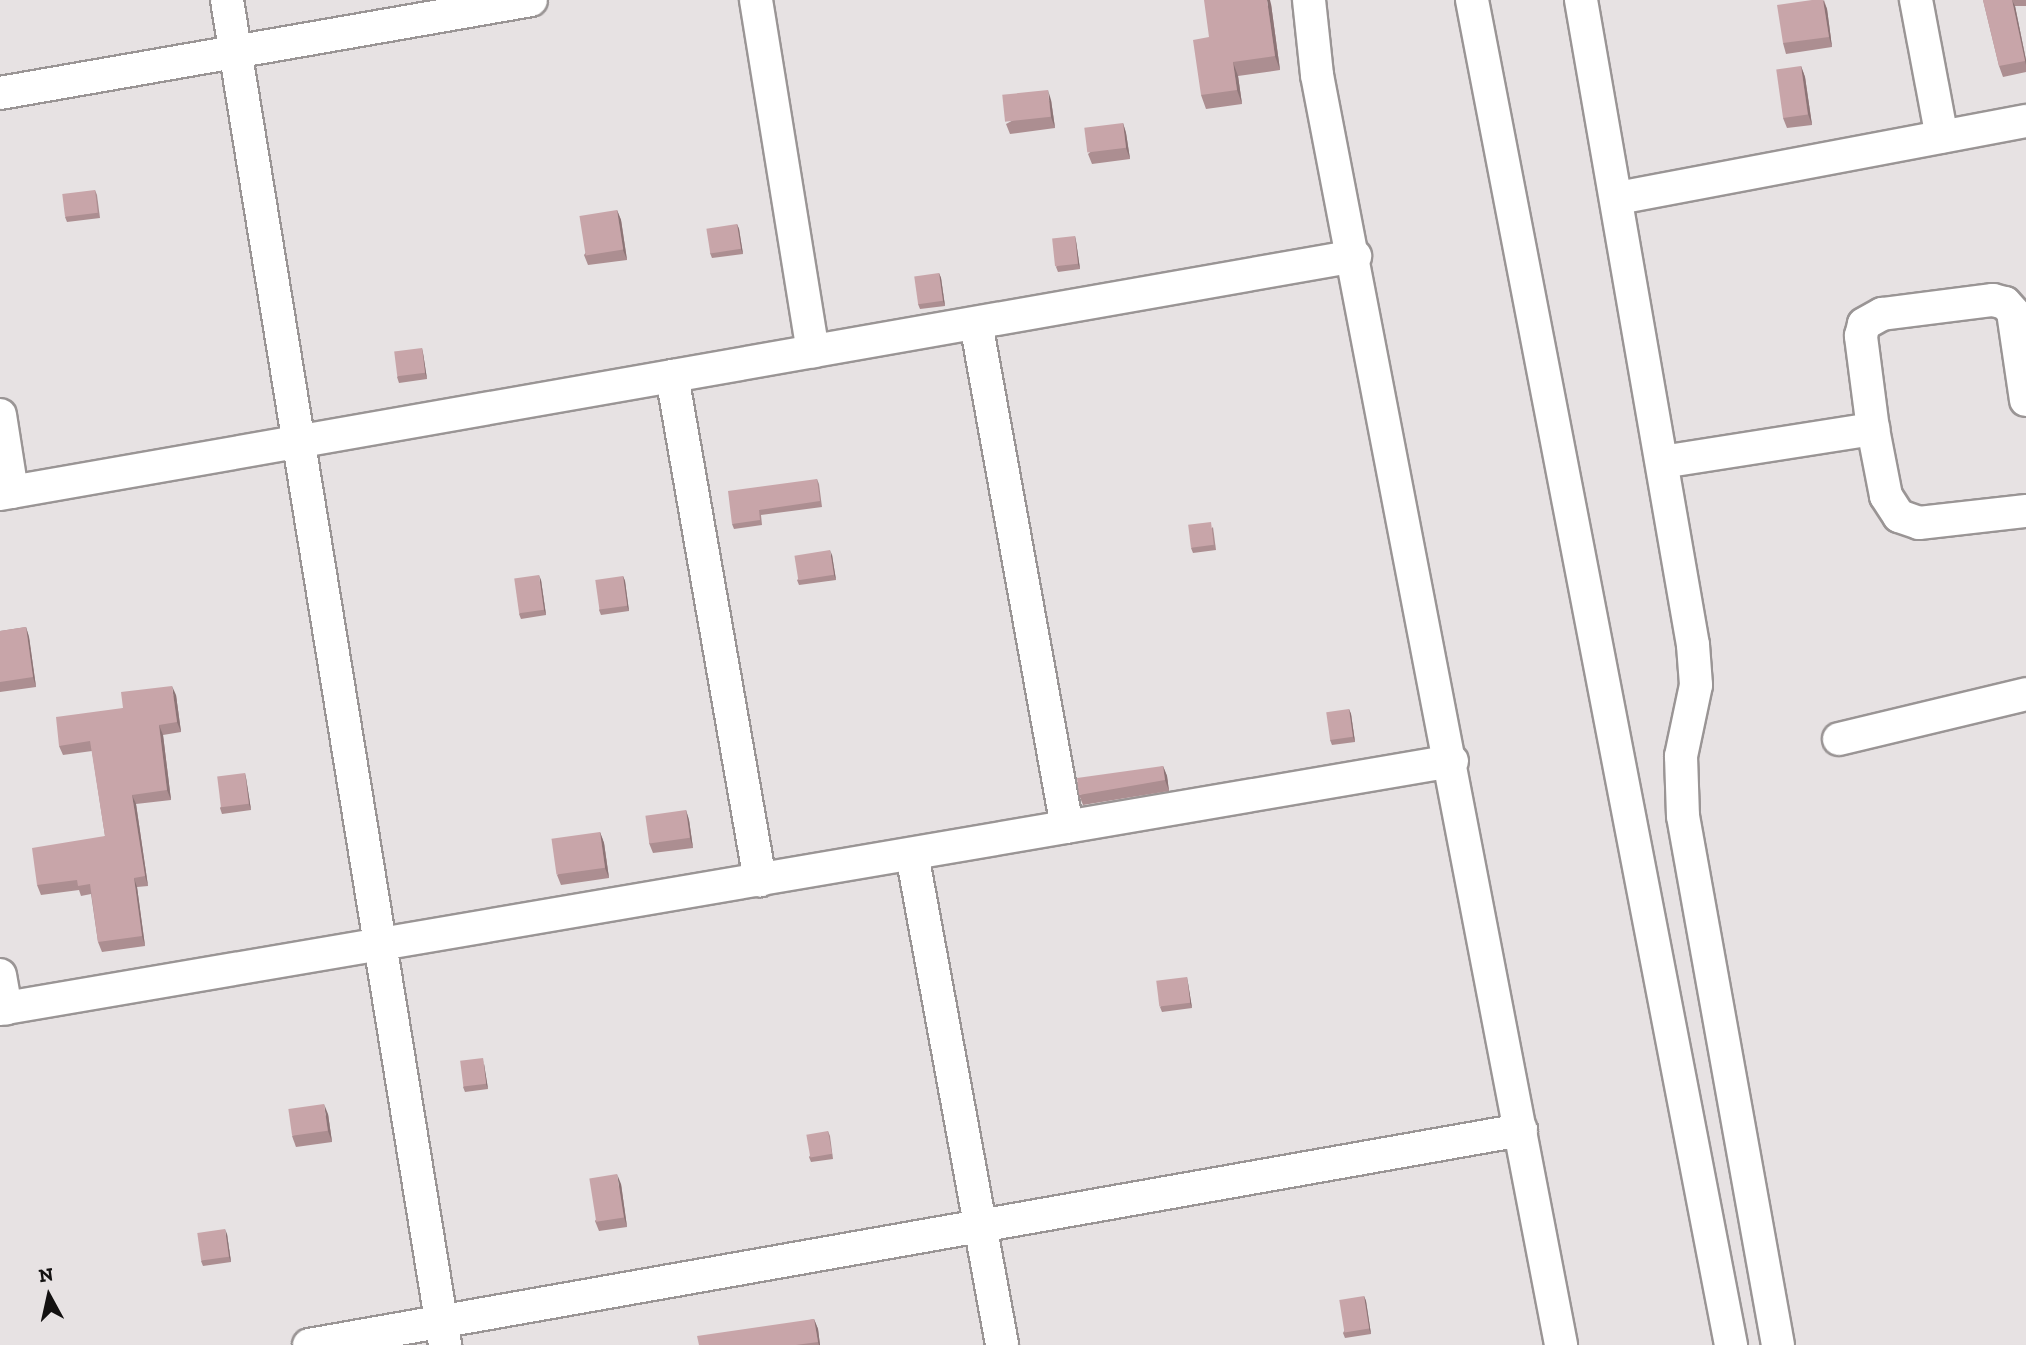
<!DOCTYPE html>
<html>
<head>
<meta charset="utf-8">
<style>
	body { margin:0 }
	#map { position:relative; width:2026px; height:1345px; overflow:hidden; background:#e7e2e3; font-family:"Zilla Slab",serif }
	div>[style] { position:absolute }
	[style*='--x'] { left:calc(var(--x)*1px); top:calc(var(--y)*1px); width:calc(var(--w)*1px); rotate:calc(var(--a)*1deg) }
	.roads { filter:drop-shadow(2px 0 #9a9595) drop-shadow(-2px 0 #9a9595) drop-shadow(0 2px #9a9595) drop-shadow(0 -2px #9a9595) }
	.minor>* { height:32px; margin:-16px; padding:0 16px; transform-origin:16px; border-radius:16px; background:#fff }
	.wall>* { inset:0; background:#ac8e91 }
	.shaded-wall>* { inset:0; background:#8c7476 }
	.building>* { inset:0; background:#c8a5a9; transform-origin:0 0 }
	span { translate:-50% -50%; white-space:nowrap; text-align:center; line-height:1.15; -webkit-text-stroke:6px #e7e2e3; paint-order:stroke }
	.north { position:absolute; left:14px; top:1261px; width:70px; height:70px; -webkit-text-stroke:5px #e7e2e3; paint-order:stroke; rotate:352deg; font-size:19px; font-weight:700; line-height:28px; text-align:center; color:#131111 }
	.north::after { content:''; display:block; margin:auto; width:24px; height:32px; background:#131111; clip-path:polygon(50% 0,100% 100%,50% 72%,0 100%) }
</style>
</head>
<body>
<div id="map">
	<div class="roads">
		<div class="minor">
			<i style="--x:227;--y:0;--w:1363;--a:80.79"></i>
			<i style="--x:756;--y:0;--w:356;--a:80.8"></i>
			<i style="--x:1309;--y:0;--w:75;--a:83.9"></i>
			<i style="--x:1317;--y:75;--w:1293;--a:79.12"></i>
			<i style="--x:1472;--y:0;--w:1370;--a:79.1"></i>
			<i style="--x:1581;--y:0;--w:655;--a:80.15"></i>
			<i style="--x:1693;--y:645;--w:40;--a:85.7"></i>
			<i style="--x:1696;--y:685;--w:73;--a:101.9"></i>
			<i style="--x:1681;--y:756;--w:60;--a:88.1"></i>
			<i style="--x:1683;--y:816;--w:537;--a:79.82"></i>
			<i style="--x:1916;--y:0;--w:139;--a:79.3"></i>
			<i style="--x:0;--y:93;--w:539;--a:-9.93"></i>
			<i style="--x:1618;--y:198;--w:415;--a:-10.7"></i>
			<i style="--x:976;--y:323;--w:512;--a:79.77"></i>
			<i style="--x:672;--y:376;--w:512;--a:80.1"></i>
			<i style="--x:0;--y:415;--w:78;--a:81.1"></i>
			<i style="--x:1873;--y:429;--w:68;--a:79"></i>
			<i style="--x:1886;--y:496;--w:24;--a:57"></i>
			<i style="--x:1899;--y:516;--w:21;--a:19"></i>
			<i style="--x:1919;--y:523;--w:108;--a:-6.4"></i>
			<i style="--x:1662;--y:462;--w:214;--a:-8.9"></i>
			<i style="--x:1873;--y:429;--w:94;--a:-97.4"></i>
			<i style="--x:1861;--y:336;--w:12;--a:-76"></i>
			<i style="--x:1864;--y:324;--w:21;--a:-29"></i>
			<i style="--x:1882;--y:314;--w:112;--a:-7.2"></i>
			<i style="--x:1993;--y:300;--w:12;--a:14"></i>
			<i style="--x:2005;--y:303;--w:12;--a:48"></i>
			<i style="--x:2013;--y:312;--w:89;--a:81.6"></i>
			<i style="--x:0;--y:494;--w:1376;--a:-9.96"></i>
			<i style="--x:1839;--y:739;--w:192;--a:-13.5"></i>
			<i style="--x:912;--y:854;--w:499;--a:79.6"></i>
			<i style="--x:0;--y:975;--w:34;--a:80"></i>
			<i style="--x:0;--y:1009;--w:1473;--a:-9.69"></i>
			<i style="--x:309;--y:1345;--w:1231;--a:-10.06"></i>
		</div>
	</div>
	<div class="wall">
		<i style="clip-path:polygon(1824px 0,1827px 9px,1832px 47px,1786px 54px,1783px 43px)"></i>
		<i style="clip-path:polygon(1983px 0,2026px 0,2026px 6px,2015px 6px,2026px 60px,2026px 72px,2003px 77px,1999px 66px)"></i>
		<i style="clip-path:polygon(1271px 4px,1280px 70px,1238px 76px,1242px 104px,1206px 109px,1201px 95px,1209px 37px)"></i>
		<i style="clip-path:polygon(1801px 66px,1805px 77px,1812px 125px,1787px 128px,1783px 118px)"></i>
		<i style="clip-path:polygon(1051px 100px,1055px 128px,1010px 134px,1006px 124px)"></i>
		<i style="clip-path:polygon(1123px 123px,1126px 133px,1130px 159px,1092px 164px,1088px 154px)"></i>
		<i style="clip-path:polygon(95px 190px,97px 195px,100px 218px,67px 222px,65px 217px)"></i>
		<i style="clip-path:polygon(617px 210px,621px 220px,627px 260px,588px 265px,584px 255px)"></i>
		<i style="clip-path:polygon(737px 224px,739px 229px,743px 254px,712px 258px,710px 253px)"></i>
		<i style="clip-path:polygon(1075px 236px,1076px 241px,1080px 269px,1058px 272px,1056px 267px)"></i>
		<i style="clip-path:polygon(939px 273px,941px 278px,945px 306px,920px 309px,918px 304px)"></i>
		<i style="clip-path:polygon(422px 348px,423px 353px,427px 379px,399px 383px,397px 377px)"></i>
		<i style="clip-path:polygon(817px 479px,819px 484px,822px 507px,761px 515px,762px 525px,734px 529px,732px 524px)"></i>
		<i style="clip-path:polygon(1213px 527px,1216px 550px,1193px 553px,1191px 548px)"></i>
		<i style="clip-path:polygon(832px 555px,836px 580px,799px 585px,797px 580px)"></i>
		<i style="clip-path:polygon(623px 576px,625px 581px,629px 611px,601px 615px,599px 610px)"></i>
		<i style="clip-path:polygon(541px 580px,546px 615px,521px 619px,519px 614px)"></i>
		<i style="clip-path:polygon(26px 627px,29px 637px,36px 687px,0 692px,0 631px)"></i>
		<i style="clip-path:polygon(176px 695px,181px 732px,163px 735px,171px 800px,136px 804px,148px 886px,137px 887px,145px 946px,102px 952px,98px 942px,91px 894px,81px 896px,79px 890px,41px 895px,37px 885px,105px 836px,92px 751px,63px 755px,59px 746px,123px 708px)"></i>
		<i style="clip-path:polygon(1349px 709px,1351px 714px,1355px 742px,1332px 745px,1330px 740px)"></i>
		<i style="clip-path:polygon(1163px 766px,1167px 776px,1169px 791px,1083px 805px,1079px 795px)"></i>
		<i style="clip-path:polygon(245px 773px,246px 778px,251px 810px,222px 814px,220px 808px)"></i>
		<i style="clip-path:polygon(686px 810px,689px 820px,693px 848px,653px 853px,649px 843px)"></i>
		<i style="clip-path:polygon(600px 832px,604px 843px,609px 878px,561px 885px,557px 875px)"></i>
		<i style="clip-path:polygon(1187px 977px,1188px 983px,1192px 1008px,1162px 1012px,1160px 1007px)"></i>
		<i style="clip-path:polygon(484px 1064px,488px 1089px,465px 1092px,463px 1087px)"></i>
		<i style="clip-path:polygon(328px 1114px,332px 1142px,296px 1147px,292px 1136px)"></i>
		<i style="clip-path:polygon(828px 1131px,830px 1136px,833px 1159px,811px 1162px,809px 1157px)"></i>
		<i style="clip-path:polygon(621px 1184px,627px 1227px,599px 1231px,595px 1221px)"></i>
		<i style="clip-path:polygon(227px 1234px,231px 1262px,203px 1266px,201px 1261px)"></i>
		<i style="clip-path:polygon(1364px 1296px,1366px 1301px,1371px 1334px,1345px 1338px,1343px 1333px)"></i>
		<i style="clip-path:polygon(814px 1319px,818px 1329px,820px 1345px,699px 1345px)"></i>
	</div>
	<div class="shaded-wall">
		<i style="clip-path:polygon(1267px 0,1270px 0,1271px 4px,1280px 70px,1275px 56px)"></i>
		<i style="clip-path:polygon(1823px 0,1827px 9px,1832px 47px,1829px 37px)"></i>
		<i style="clip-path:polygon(2012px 0,2015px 6px,2026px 60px,2026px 65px)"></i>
		<i style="clip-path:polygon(1233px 62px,1238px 76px,1242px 104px,1237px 90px)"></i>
		<i style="clip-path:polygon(1801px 66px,1805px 77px,1812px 125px,1808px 114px)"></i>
		<i style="clip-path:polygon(1048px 90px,1051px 100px,1055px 128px,1051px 117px)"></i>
		<i style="clip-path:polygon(1123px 123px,1126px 133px,1130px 159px,1126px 148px)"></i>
		<i style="clip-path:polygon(617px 210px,621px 220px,627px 260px,623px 250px)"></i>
		<i style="clip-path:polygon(737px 224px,739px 229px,743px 254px,741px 249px)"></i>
		<i style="clip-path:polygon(1075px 236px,1076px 241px,1080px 269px,1078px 264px)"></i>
		<i style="clip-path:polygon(939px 273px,941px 278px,945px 306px,943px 301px)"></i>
		<i style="clip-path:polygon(422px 348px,423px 353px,427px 379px,425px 373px)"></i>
		<i style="clip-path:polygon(830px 550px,832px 555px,836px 580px,834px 575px)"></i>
		<i style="clip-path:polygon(539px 575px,541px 580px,546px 615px,544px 610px)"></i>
		<i style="clip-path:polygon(623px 576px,625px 581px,629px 611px,627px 606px)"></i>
		<i style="clip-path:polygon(26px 627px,29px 637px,36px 687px,33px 677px)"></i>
		<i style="clip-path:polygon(172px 686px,176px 695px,181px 732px,177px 722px)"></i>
		<i style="clip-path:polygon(1349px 709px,1351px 714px,1355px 742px,1353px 737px)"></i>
		<i style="clip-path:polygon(159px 725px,163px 735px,171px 800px,167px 790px)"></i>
		<i style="clip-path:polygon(1163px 766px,1167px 776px,1169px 791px,1165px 780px)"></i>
		<i style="clip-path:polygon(245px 773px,246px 778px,251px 810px,249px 804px)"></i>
		<i style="clip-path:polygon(132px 795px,136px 804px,148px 886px,145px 876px)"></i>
		<i style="clip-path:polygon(686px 810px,689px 820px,693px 848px,690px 838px)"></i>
		<i style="clip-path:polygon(600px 832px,604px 843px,609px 878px,605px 868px)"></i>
		<i style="clip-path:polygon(134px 878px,137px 887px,145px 946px,142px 936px)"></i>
		<i style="clip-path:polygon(1187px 977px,1188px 983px,1192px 1008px,1190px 1003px)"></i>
		<i style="clip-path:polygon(483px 1058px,484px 1064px,488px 1089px,486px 1084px)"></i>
		<i style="clip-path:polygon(324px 1104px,328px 1114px,332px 1142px,328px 1131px)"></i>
		<i style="clip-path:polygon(617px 1174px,621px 1184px,627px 1227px,624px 1217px)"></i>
		<i style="clip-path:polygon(225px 1229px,227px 1234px,231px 1262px,229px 1257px)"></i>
		<i style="clip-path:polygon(1364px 1296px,1366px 1301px,1371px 1334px,1369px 1329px)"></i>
		<i style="clip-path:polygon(814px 1319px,818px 1329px,820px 1345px,819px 1345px,818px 1342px)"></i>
	</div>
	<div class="building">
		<i style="clip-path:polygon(1204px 0,1267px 0,1275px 56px,1233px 62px,1237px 90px,1201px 95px,1193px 40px,1209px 37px)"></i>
		<i style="clip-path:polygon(1812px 0,1823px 0,1829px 37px,1783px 43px,1777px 5px)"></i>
		<i style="clip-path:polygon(1983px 0,2012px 0,2025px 61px,1999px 66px)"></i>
		<i style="left:1801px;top:66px;width:49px;height:25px;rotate:82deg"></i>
		<i style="left:1048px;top:90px;width:27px;height:46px;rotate:84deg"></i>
		<i style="left:1123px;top:123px;width:25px;height:39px;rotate:83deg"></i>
		<i style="left:95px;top:190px;width:23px;height:33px;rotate:83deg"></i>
		<i style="left:617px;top:210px;width:40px;height:38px;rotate:81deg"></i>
		<i style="left:737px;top:224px;width:25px;height:31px;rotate:81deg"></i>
		<i style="left:1075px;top:236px;width:28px;height:23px;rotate:84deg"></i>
		<i style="left:939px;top:273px;width:28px;height:25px;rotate:82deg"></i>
		<i style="left:422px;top:348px;width:25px;height:28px;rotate:83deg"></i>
		<i style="clip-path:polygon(817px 479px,820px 501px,759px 510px,760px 520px,732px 524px,728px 491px)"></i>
		<i style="left:1211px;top:522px;width:23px;height:23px;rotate:83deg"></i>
		<i style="left:830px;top:550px;width:25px;height:36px;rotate:81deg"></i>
		<i style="left:539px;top:575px;width:35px;height:25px;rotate:82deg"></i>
		<i style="left:623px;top:576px;width:30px;height:28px;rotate:82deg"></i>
		<i style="clip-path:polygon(26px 627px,33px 677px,0 682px,0 631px)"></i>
		<i style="clip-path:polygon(172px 686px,177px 722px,159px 725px,167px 790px,132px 795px,145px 876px,134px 878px,142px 936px,98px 942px,90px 884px,78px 886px,77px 880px,37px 885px,32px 848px,105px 836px,90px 741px,59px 746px,56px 717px,123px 708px,121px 692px)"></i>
		<i style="left:1349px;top:709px;width:28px;height:23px;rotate:82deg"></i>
		<i style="clip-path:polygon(1163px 766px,1165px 780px,1079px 795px,1077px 778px)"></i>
		<i style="left:245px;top:773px;width:31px;height:28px;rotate:83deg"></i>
		<i style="left:686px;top:810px;width:28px;height:41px;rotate:82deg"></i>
		<i style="left:600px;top:832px;width:36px;height:49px;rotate:82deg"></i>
		<i style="left:1187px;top:977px;width:26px;height:31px;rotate:83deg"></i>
		<i style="left:483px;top:1058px;width:26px;height:23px;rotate:83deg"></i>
		<i style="left:324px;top:1104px;width:27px;height:36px;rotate:82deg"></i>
		<i style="left:828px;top:1131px;width:23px;height:22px;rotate:80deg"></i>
		<i style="left:617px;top:1174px;width:44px;height:28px;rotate:81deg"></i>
		<i style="left:225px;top:1229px;width:28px;height:28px;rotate:82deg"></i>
		<i style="left:1364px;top:1296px;width:33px;height:25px;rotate:81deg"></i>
		<i style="clip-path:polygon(814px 1319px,818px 1342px,796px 1345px,699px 1345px,697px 1336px)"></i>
	</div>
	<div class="north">N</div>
</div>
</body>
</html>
